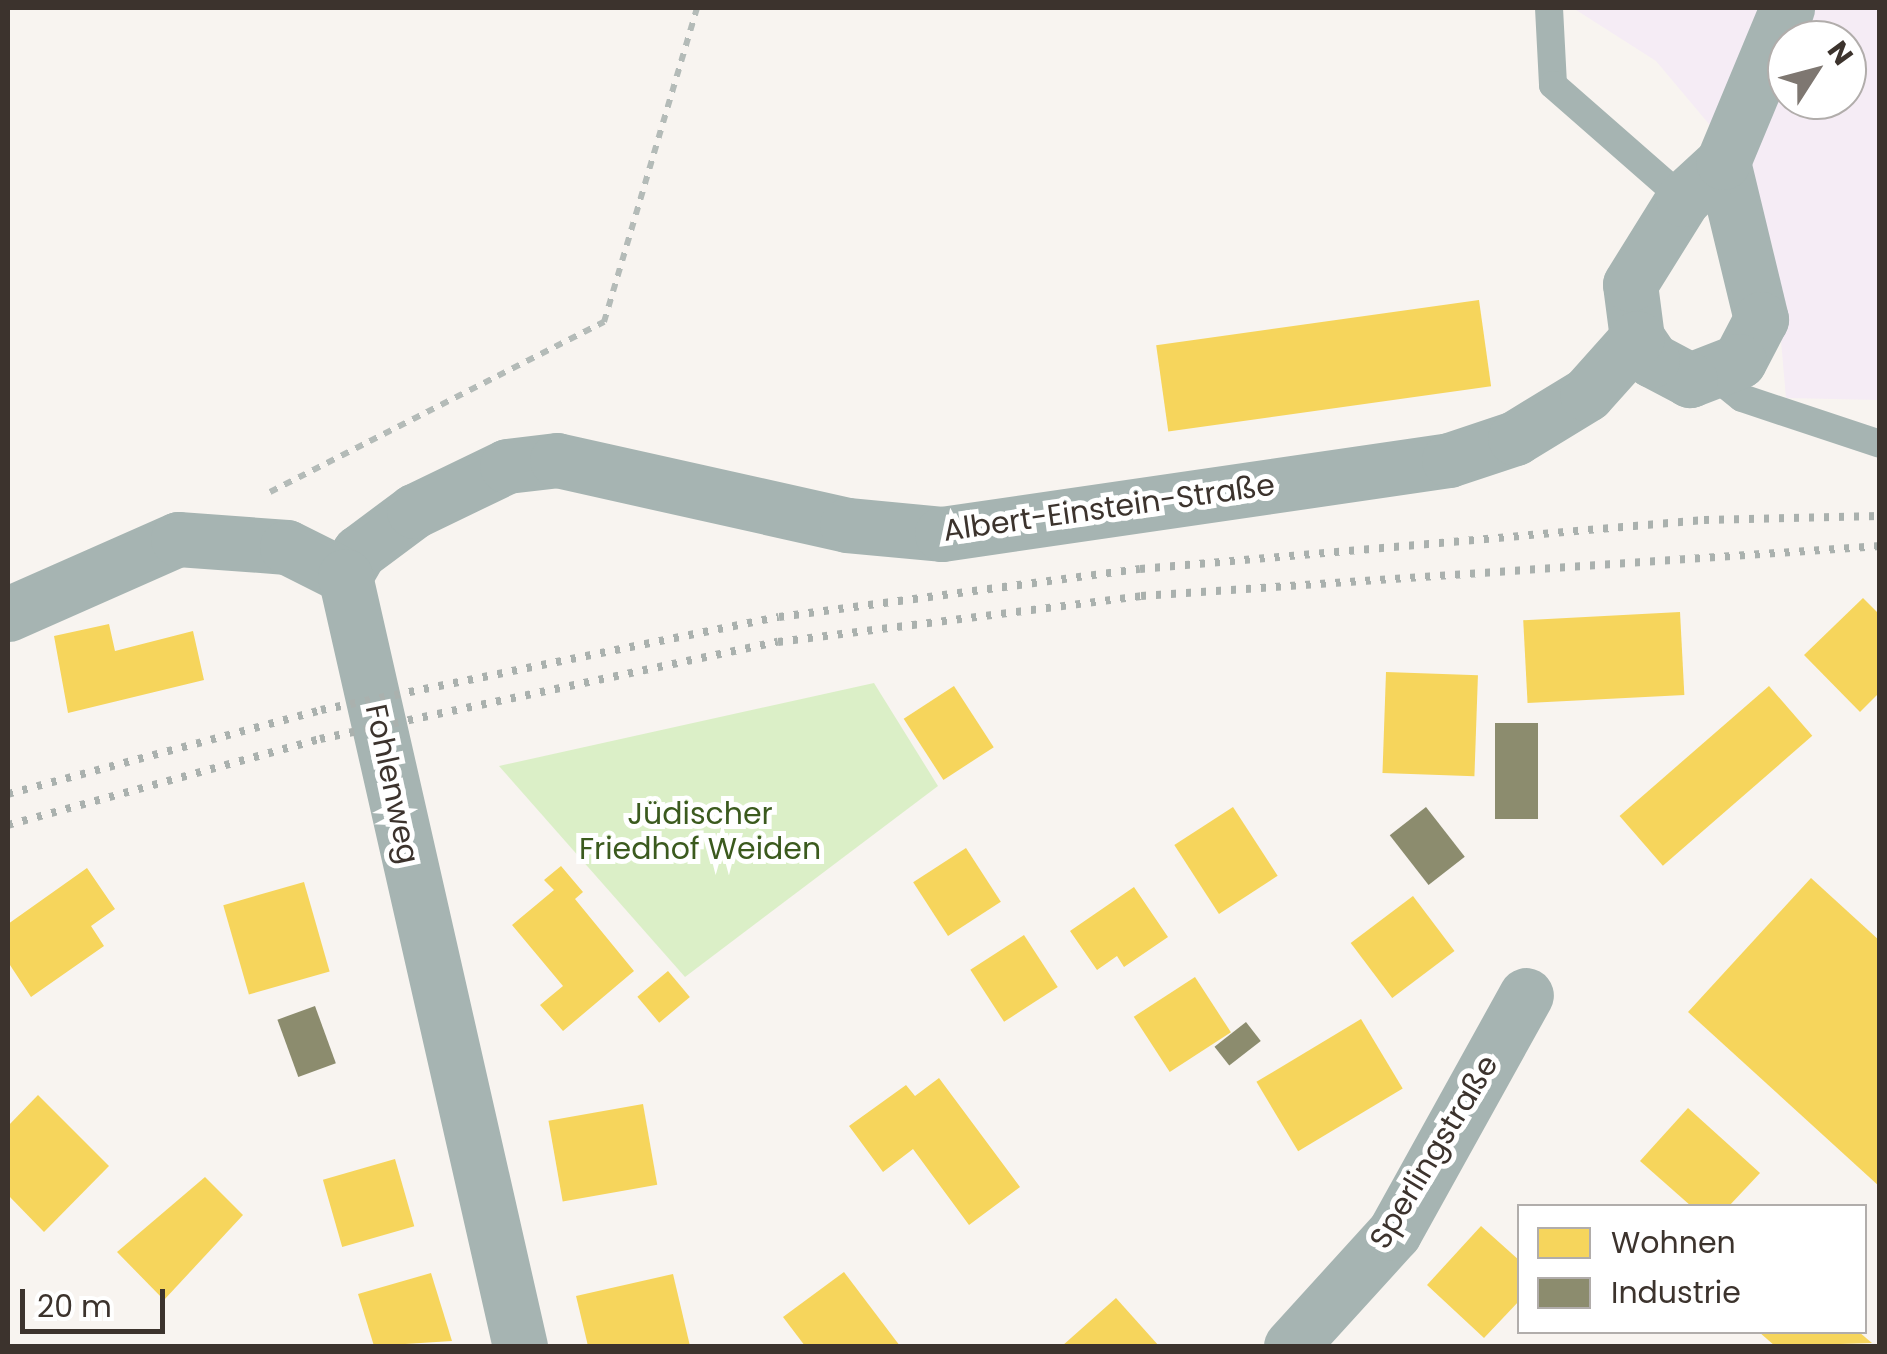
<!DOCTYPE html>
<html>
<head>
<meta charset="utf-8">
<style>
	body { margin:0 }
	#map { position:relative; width:1887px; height:1354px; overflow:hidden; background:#f8f4f0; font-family:Poppins,sans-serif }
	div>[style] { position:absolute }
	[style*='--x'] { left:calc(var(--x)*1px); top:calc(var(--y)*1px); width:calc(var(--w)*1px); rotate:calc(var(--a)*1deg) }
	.commercial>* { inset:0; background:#f5ecf5 }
	.green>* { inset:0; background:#dbefc7 }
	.homes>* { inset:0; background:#f6d55c; transform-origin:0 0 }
	.industry>* { inset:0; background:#8c8c6e; transform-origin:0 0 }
	.path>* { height:6px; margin-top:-3px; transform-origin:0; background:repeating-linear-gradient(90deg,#b4bbb8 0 8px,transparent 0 16px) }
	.service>* { height:28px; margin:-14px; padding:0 14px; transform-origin:14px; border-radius:14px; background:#a6b4b2 }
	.minor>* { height:55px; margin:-27.5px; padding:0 27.5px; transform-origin:27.5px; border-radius:27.5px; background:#a6b4b2 }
	.rail>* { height:8px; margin-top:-4px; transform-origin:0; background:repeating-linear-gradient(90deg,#aab1ae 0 5px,transparent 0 15px) }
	span { translate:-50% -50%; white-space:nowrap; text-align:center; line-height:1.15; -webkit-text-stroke:10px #fff; paint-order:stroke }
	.street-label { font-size:30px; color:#3c332d }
	.park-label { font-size:30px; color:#3b5a1e }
	.frame { position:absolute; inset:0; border:10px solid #3c332d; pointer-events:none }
	.legend { position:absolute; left:1517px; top:1204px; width:350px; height:130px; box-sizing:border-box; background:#fff; border:2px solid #b1adab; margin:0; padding:12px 18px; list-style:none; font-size:30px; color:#3c332d }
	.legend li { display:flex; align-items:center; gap:20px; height:50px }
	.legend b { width:50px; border:2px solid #b1adab }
	.north { position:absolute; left:1767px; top:20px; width:100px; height:100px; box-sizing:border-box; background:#fff; border:2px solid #b1adab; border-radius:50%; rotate:54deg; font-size:28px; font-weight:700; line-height:40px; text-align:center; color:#3c332d }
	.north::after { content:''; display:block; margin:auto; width:35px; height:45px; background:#7e7771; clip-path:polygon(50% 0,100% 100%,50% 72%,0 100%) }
	.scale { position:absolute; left:20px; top:1289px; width:145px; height:45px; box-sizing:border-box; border:5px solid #3c332d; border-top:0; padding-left:12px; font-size:30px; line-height:35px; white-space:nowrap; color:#3c332d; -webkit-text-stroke:8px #fff; paint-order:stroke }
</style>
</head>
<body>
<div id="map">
	<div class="commercial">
		<i style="clip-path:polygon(evenodd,1573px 8px,1879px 8px,1879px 400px,1786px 398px,1773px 249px,1751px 174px,1656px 61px,1573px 8px,1787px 40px,1847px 40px,1847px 100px,1787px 100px,1787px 40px)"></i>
	</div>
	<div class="green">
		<i style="clip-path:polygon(874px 683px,938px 786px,685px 977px,499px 766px)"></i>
	</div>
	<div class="homes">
		<i style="left:1479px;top:300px;width:87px;height:326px;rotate:82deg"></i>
		<i style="clip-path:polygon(1863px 598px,1880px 615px,1880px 692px,1860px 712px,1804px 655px)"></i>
		<i style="left:1680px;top:612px;width:83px;height:157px;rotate:87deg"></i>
		<i style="clip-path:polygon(109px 624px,115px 651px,193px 631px,204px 680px,68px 713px,54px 636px)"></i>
		<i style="left:1386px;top:672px;width:92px;height:101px;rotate:2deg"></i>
		<i style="left:954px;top:686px;width:73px;height:60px;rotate:57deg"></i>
		<i style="left:1769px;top:686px;width:66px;height:198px;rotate:49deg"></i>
		<i style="left:1233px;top:807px;width:82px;height:70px;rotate:57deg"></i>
		<i style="left:966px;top:848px;width:64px;height:63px;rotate:57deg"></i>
		<i style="clip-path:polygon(561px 866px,583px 892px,575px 899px,634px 971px,563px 1031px,540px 1005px,563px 986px,512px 925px,554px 890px,544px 880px)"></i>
		<i style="clip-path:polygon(87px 868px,115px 909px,91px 926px,104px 946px,31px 997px,8px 962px,8px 924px)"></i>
		<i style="clip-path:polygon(1811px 878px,1880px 941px,1880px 1187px,1688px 1012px)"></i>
		<i style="left:304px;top:882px;width:93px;height:84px;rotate:74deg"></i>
		<i style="clip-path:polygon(1134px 887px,1168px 937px,1124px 967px,1117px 956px,1097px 970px,1070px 931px)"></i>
		<i style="left:1413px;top:896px;width:69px;height:78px;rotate:53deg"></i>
		<i style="left:1024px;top:935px;width:62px;height:64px;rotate:57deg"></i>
		<i style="left:668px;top:971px;width:34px;height:40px;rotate:50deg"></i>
		<i style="left:1195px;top:977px;width:66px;height:73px;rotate:57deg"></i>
		<i style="left:1361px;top:1019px;width:81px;height:122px;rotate:59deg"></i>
		<i style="clip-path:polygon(939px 1078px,1020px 1187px,969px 1225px,913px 1149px,883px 1172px,849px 1126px,906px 1085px,915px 1096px)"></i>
		<i style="clip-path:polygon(38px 1095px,109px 1166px,44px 1232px,8px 1195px,8px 1126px)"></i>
		<i style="left:643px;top:1104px;width:82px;height:96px;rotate:80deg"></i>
		<i style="clip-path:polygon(1688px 1108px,1760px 1173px,1729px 1206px,1691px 1206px,1640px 1161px)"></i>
		<i style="left:395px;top:1159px;width:70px;height:75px;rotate:74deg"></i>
		<i style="clip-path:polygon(205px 1177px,243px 1215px,164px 1300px,117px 1252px)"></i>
		<i style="clip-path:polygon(1481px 1226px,1520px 1261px,1520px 1300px,1484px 1338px,1427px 1285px)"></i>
		<i style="clip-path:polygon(844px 1272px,900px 1346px,805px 1346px,783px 1317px)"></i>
		<i style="clip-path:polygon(431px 1273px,452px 1341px,374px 1346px,358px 1294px)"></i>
		<i style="clip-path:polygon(673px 1274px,690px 1346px,588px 1346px,576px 1296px)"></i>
		<i style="clip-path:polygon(1116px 1298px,1159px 1346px,1062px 1346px)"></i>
		<i style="clip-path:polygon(1759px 1332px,1859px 1332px,1872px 1343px,1775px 1346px)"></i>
	</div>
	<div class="industry">
		<i style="left:1495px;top:723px;width:43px;height:96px"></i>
		<i style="left:1426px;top:807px;width:63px;height:46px;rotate:52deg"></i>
		<i style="left:315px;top:1006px;width:61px;height:40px;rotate:70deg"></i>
		<i style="left:1246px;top:1022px;width:24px;height:40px;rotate:52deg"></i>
	</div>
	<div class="path">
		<i style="--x:270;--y:492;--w:375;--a:-27"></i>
		<i style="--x:604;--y:322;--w:327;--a:-73.5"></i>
	</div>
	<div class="service">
		<i style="--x:1549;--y:8;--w:77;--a:87"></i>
		<i style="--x:1553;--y:85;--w:173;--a:41.2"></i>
		<i style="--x:1716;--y:377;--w:33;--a:39"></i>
		<i style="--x:1742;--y:398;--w:145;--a:18.4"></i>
	</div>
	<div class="minor">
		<i style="--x:1723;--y:162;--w:162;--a:76.4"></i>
		<i style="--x:1761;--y:319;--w:47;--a:117.6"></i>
		<i style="--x:1739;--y:361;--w:53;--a:158.8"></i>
		<i style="--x:1690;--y:380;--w:43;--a:-152.2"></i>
		<i style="--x:1652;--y:360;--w:27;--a:-124"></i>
		<i style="--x:1637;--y:338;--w:54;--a:-97.4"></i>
		<i style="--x:1630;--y:284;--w:100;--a:-58.1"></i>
		<i style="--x:1683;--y:199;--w:54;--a:-42.8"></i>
		<i style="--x:1723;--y:162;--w:167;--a:-67.4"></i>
		<i style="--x:345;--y:576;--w:28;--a:-60"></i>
		<i style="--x:359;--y:552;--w:69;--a:-36.7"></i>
		<i style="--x:414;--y:511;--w:103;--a:-25.8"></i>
		<i style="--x:507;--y:466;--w:50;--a:-6.8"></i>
		<i style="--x:557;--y:460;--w:297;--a:12.6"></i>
		<i style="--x:847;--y:525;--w:95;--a:5.4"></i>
		<i style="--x:942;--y:534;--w:512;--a:-8.3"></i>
		<i style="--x:1449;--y:460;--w:70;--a:-18.4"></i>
		<i style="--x:1515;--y:438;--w:84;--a:-31.4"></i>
		<i style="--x:1587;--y:394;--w:75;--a:-48.2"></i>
		<i style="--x:8;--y:614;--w:186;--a:-23.8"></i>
		<i style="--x:178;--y:539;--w:109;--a:4.2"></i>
		<i style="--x:287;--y:547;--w:65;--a:26.6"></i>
		<i style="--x:345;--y:576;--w:790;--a:77.2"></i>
		<i style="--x:1291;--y:1346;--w:153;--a:-47.7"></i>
		<i style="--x:1394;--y:1233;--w:272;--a:-61"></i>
	</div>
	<div class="rail">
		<i style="--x:8;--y:794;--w:324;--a:-15"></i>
		<i style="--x:321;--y:710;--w:467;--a:-11.5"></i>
		<i style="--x:779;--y:617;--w:364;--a:-7.6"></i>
		<i style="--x:1140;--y:569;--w:566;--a:-4.97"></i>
		<i style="--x:1704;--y:520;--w:176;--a:-1.3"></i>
		<i style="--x:8;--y:825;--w:324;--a:-15.4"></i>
		<i style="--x:320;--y:739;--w:468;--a:-12"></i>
		<i style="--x:778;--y:642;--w:366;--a:-7.2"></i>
		<i style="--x:1141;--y:596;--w:741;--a:-3.87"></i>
	</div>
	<div class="street-label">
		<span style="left:1109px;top:508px;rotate:-8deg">Albert-Einstein-Straße</span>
		<span style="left:392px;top:784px;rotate:78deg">Fohlenweg</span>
		<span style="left:1434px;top:1152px;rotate:-59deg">Sperlingstraße</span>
	</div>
	<div class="park-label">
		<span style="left:700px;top:831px">Jüdischer<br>Friedhof Weiden</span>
	</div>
	<div class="frame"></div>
	<ul class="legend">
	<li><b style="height:28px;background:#f6d55c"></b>Wohnen</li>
	<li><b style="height:28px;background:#8c8c6e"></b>Industrie</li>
	</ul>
	<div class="north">N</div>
	<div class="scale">20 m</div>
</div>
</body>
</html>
